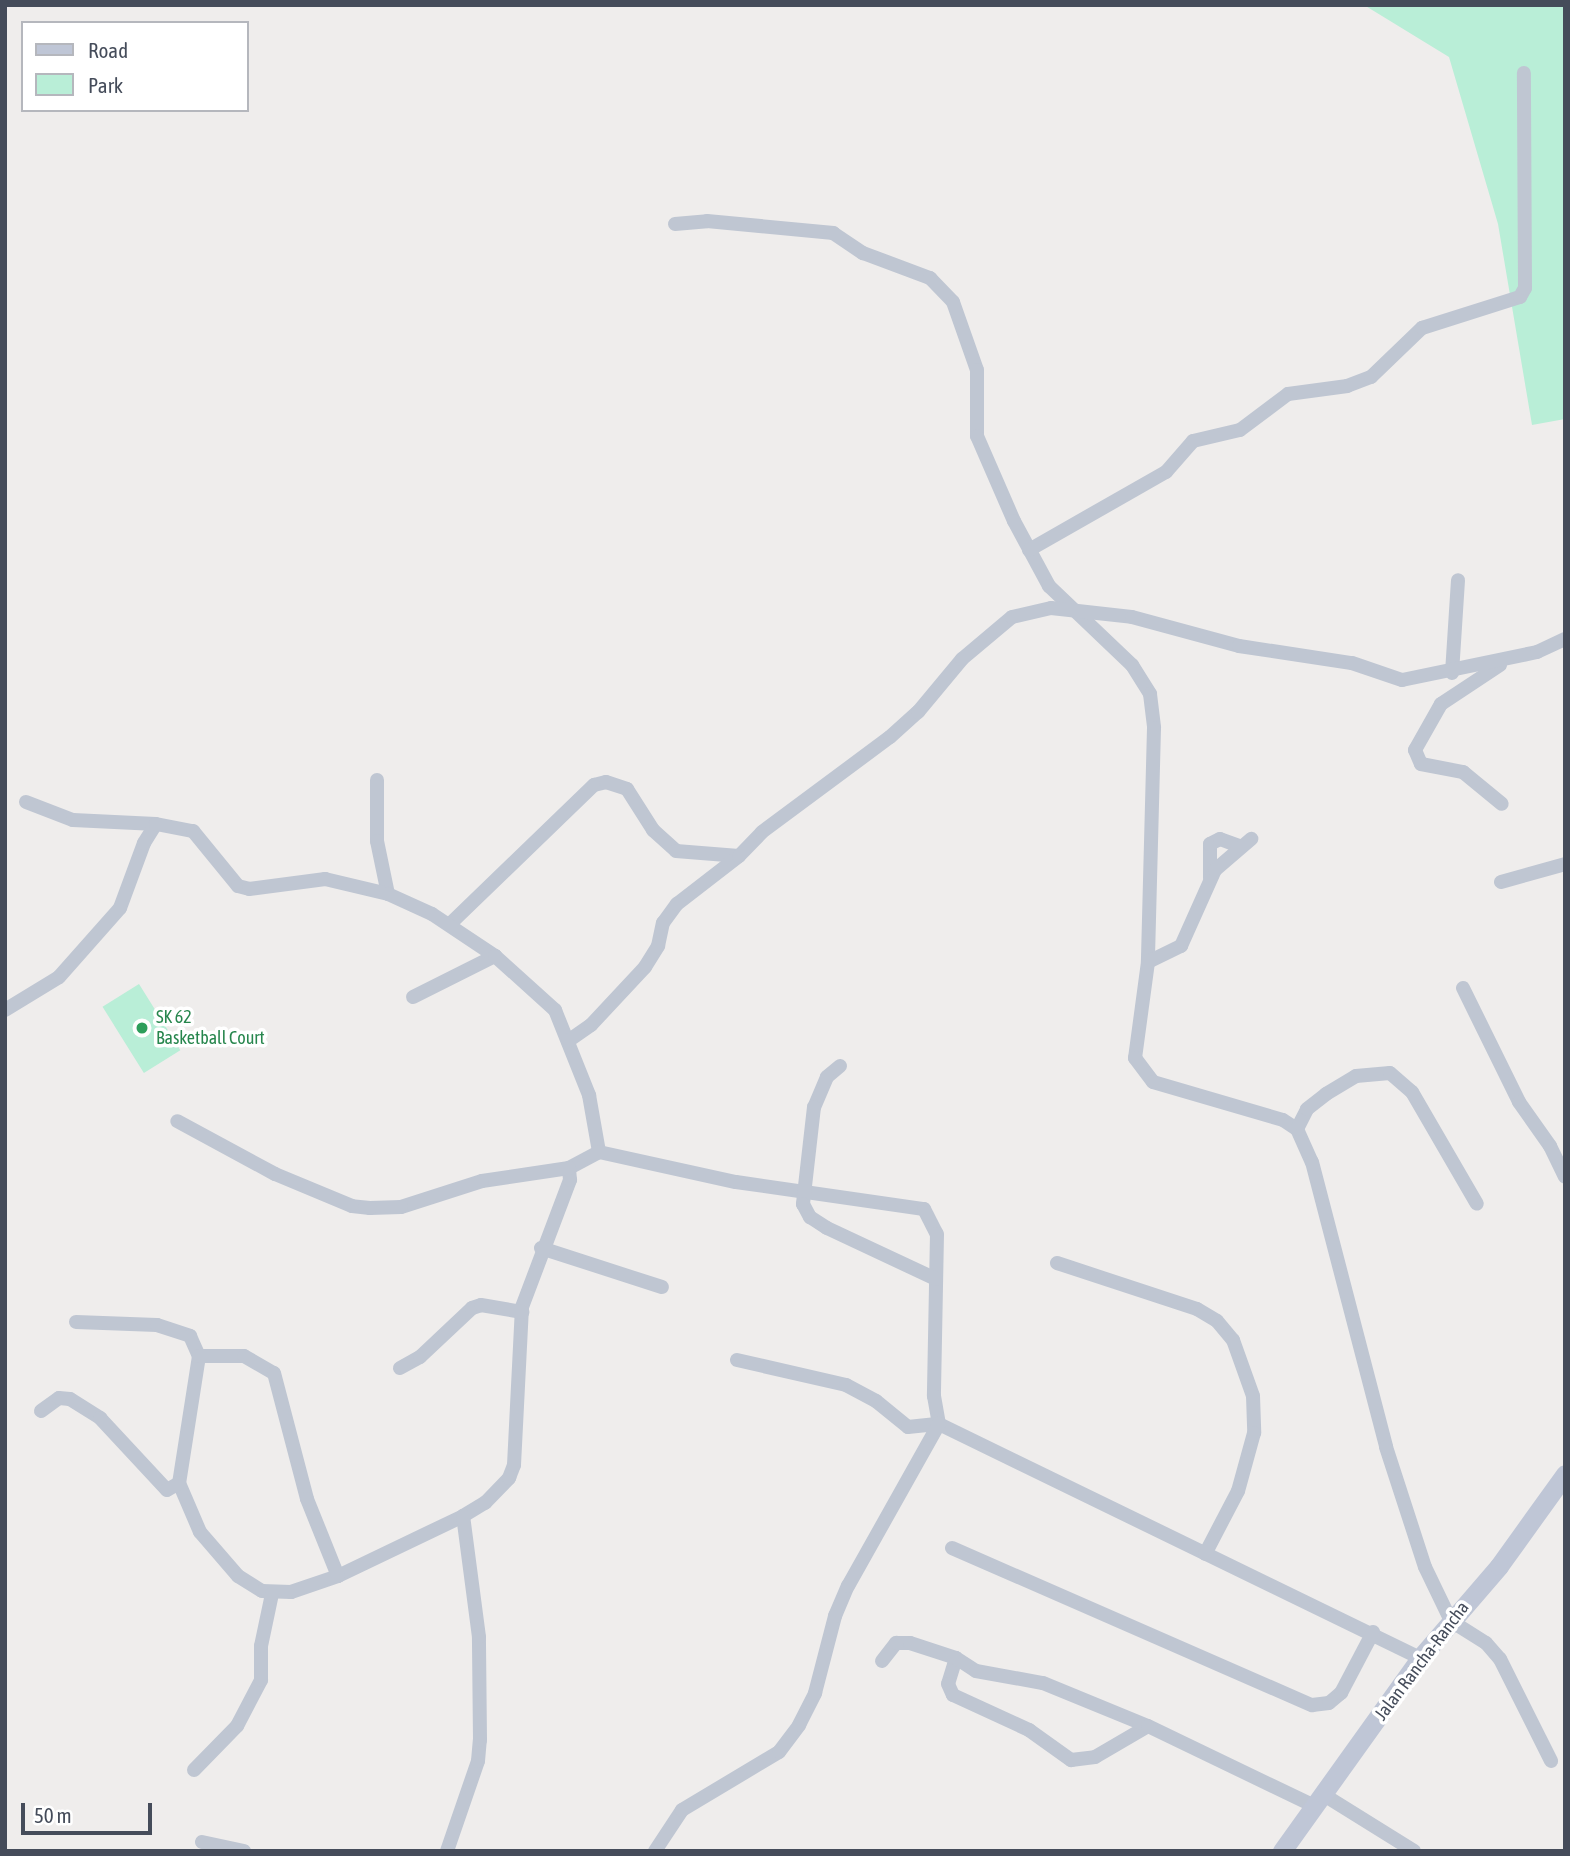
<!DOCTYPE html>
<html>
<head>
<meta charset="utf-8">
<style>
	body { margin:0 }
	#map { position:relative; width:1570px; height:1856px; overflow:hidden; background:#efedec; font-family:"Asap Condensed",sans-serif }
	div>[style] { position:absolute }
	[style*='--x'] { left:calc(var(--x)*1px); top:calc(var(--y)*1px); width:calc(var(--w)*1px); rotate:calc(var(--a)*1deg) }
	.green>* { inset:0; background:#b9eed7; transform-origin:0 0 }
	.minor>* { height:14px; margin:-7px; padding:0 7px; transform-origin:7px; border-radius:7px; background:#bfc6d2 }
	.secondary>* { height:19px; margin:-9.5px; padding:0 9.5px; transform-origin:9.5px; border-radius:9.5px; background:#bfc6d6 }
	.dots>* { width:19px; height:19px; translate:-50% -50%; box-sizing:border-box; border:4px solid #fff; border-radius:50% }
	span { translate:-50% -50%; white-space:nowrap; text-align:center; line-height:1.15; -webkit-text-stroke:7px #fff; paint-order:stroke }
	.leisure-label { font-size:18px; color:#27864d }
	.left { translate:0 -50%; text-align:left }
	.street-label { font-size:18px; color:#454c5a }
	.frame { position:absolute; inset:0; border:7px solid #454c5a; pointer-events:none }
	.legend { position:absolute; left:21px; top:21px; width:228px; height:91px; box-sizing:border-box; background:#fff; border:2px solid #b5b7bd; margin:0; padding:9px 12px; list-style:none; font-size:21px; color:#454c5a }
	.legend li { display:flex; align-items:center; gap:14px; height:35px }
	.legend b { width:35px; border:2px solid #b5b7bd }
	.scale { position:absolute; left:21px; top:1803px; width:131px; height:32px; box-sizing:border-box; border:4px solid #454c5a; border-top:0; padding-left:9px; font-size:21px; line-height:24px; white-space:nowrap; color:#454c5a; -webkit-text-stroke:5px #fff; paint-order:stroke }
</style>
</head>
<body>
<div id="map">
	<div class="green">
		<i style="clip-path:polygon(1364px 5px,1565px 5px,1565px 419px,1532px 425px,1498px 224px,1449px 57px)"></i>
		<i style="left:139px;top:984px;width:78px;height:43px;rotate:58deg"></i>
	</div>
	<div class="minor">
		<i style="--x:675;--y:224;--w:32;--a:-5"></i>
		<i style="--x:707;--y:221;--w:127;--a:5.4"></i>
		<i style="--x:833;--y:233;--w:36;--a:34"></i>
		<i style="--x:863;--y:253;--w:72;--a:20.5"></i>
		<i style="--x:930;--y:278;--w:33;--a:46"></i>
		<i style="--x:953;--y:302;--w:72;--a:70.6"></i>
		<i style="--x:977;--y:370;--w:66;--a:90"></i>
		<i style="--x:977;--y:436;--w:93;--a:66.5"></i>
		<i style="--x:1014;--y:521;--w:74;--a:61.7"></i>
		<i style="--x:1049;--y:586;--w:115;--a:43.6"></i>
		<i style="--x:1132;--y:665;--w:34;--a:58"></i>
		<i style="--x:1150;--y:694;--w:34;--a:83"></i>
		<i style="--x:1154;--y:728;--w:234;--a:91.5"></i>
		<i style="--x:1148;--y:962;--w:97;--a:97.7"></i>
		<i style="--x:1135;--y:1058;--w:30;--a:53"></i>
		<i style="--x:1153;--y:1082;--w:135;--a:16.3"></i>
		<i style="--x:1283;--y:1120;--w:17;--a:33"></i>
		<i style="--x:1297;--y:1129;--w:36;--a:66"></i>
		<i style="--x:1312;--y:1162;--w:294;--a:75.4"></i>
		<i style="--x:1386;--y:1447;--w:126;--a:72"></i>
		<i style="--x:1425;--y:1567;--w:60;--a:64.3"></i>
		<i style="--x:1451;--y:1621;--w:41;--a:32.2"></i>
		<i style="--x:1486;--y:1643;--w:21;--a:49"></i>
		<i style="--x:1500;--y:1659;--w:114;--a:63.4"></i>
		<i style="--x:1029;--y:550;--w:158;--a:-29.7"></i>
		<i style="--x:1166;--y:472;--w:41;--a:-48.9"></i>
		<i style="--x:1193;--y:441;--w:48;--a:-13.2"></i>
		<i style="--x:1240;--y:430;--w:60;--a:-36.9"></i>
		<i style="--x:1288;--y:394;--w:60;--a:-7.7"></i>
		<i style="--x:1347;--y:386;--w:26;--a:-21"></i>
		<i style="--x:1371;--y:377;--w:71;--a:-43.9"></i>
		<i style="--x:1422;--y:328;--w:103;--a:-17.6"></i>
		<i style="--x:1520;--y:297;--w:10;--a:-61"></i>
		<i style="--x:1525;--y:288;--w:215;--a:-90.3"></i>
		<i style="--x:1500;--y:665;--w:71;--a:146.5"></i>
		<i style="--x:1441;--y:704;--w:53;--a:119.5"></i>
		<i style="--x:1415;--y:750;--w:15;--a:67"></i>
		<i style="--x:1421;--y:764;--w:43;--a:10.8"></i>
		<i style="--x:1463;--y:772;--w:50;--a:39.4"></i>
		<i style="--x:1452;--y:673;--w:93;--a:-86.3"></i>
		<i style="--x:377;--y:780;--w:61;--a:90"></i>
		<i style="--x:377;--y:841;--w:54;--a:78.3"></i>
		<i style="--x:26;--y:802;--w:50;--a:21"></i>
		<i style="--x:73;--y:820;--w:83;--a:2.8"></i>
		<i style="--x:1210;--y:878;--w:34;--a:-90"></i>
		<i style="--x:1210;--y:844;--w:11;--a:-27"></i>
		<i style="--x:1220;--y:839;--w:20;--a:20"></i>
		<i style="--x:1501;--y:882;--w:66;--a:-15.7"></i>
		<i style="--x:451;--y:923;--w:199;--a:-44"></i>
		<i style="--x:594;--y:785;--w:12;--a:-14"></i>
		<i style="--x:606;--y:782;--w:22;--a:18"></i>
		<i style="--x:627;--y:789;--w:49;--a:57.6"></i>
		<i style="--x:653;--y:830;--w:31;--a:42"></i>
		<i style="--x:676;--y:851;--w:63;--a:4.5"></i>
		<i style="--x:1148;--y:962;--w:37;--a:-26"></i>
		<i style="--x:1181;--y:946;--w:83;--a:-65.9"></i>
		<i style="--x:1215;--y:870;--w:48;--a:-40.7"></i>
		<i style="--x:1463;--y:988;--w:127;--a:63.8"></i>
		<i style="--x:1519;--y:1102;--w:54;--a:54.8"></i>
		<i style="--x:1550;--y:1146;--w:34;--a:64"></i>
		<i style="--x:413;--y:997;--w:92;--a:-26.6"></i>
		<i style="--x:5;--y:1010;--w:63;--a:-31.4"></i>
		<i style="--x:59;--y:977;--w:92;--a:-48.5"></i>
		<i style="--x:120;--y:908;--w:69;--a:-69.7"></i>
		<i style="--x:144;--y:843;--w:22;--a:-58"></i>
		<i style="--x:156;--y:824;--w:38;--a:11"></i>
		<i style="--x:193;--y:831;--w:71;--a:50.7"></i>
		<i style="--x:238;--y:886;--w:11;--a:15"></i>
		<i style="--x:249;--y:889;--w:77;--a:-7.5"></i>
		<i style="--x:325;--y:879;--w:65;--a:13.4"></i>
		<i style="--x:388;--y:894;--w:48;--a:24.4"></i>
		<i style="--x:432;--y:914;--w:76;--a:33.7"></i>
		<i style="--x:495;--y:956;--w:81;--a:42"></i>
		<i style="--x:555;--y:1010;--w:92;--a:68.2"></i>
		<i style="--x:589;--y:1095;--w:58;--a:80"></i>
		<i style="--x:599;--y:1152;--w:140;--a:12.4"></i>
		<i style="--x:736;--y:1182;--w:190;--a:8.2"></i>
		<i style="--x:924;--y:1209;--w:28;--a:63"></i>
		<i style="--x:937;--y:1234;--w:162;--a:91.1"></i>
		<i style="--x:934;--y:1396;--w:28;--a:80"></i>
		<i style="--x:939;--y:1424;--w:535;--a:25.94"></i>
		<i style="--x:568;--y:1041;--w:28;--a:-35"></i>
		<i style="--x:591;--y:1025;--w:79;--a:-47"></i>
		<i style="--x:645;--y:967;--w:25;--a:-58"></i>
		<i style="--x:658;--y:946;--w:24;--a:-78"></i>
		<i style="--x:663;--y:923;--w:24;--a:-54"></i>
		<i style="--x:677;--y:904;--w:78;--a:-37.7"></i>
		<i style="--x:739;--y:856;--w:33;--a:-46"></i>
		<i style="--x:762;--y:832;--w:159;--a:-36.6"></i>
		<i style="--x:890;--y:737;--w:38;--a:-42"></i>
		<i style="--x:918;--y:712;--w:69;--a:-50.3"></i>
		<i style="--x:962;--y:659;--w:65;--a:-40"></i>
		<i style="--x:1012;--y:617;--w:40;--a:-13"></i>
		<i style="--x:1051;--y:608;--w:81;--a:6.3"></i>
		<i style="--x:1132;--y:617;--w:111;--a:15.2"></i>
		<i style="--x:1239;--y:646;--w:114;--a:8.6"></i>
		<i style="--x:1352;--y:663;--w:53;--a:18.8"></i>
		<i style="--x:1402;--y:680;--w:138;--a:-11.7"></i>
		<i style="--x:1537;--y:652;--w:31;--a:-25"></i>
		<i style="--x:840;--y:1066;--w:17;--a:140"></i>
		<i style="--x:827;--y:1077;--w:33;--a:113"></i>
		<i style="--x:814;--y:1107;--w:98;--a:96.5"></i>
		<i style="--x:803;--y:1204;--w:15;--a:62"></i>
		<i style="--x:810;--y:1217;--w:20;--a:33"></i>
		<i style="--x:827;--y:1228;--w:120;--a:25.1"></i>
		<i style="--x:1297;--y:1129;--w:22;--a:-63"></i>
		<i style="--x:1307;--y:1109;--w:24;--a:-38"></i>
		<i style="--x:1326;--y:1094;--w:35;--a:-31"></i>
		<i style="--x:1356;--y:1076;--w:34;--a:-5"></i>
		<i style="--x:1390;--y:1073;--w:29;--a:41"></i>
		<i style="--x:1412;--y:1092;--w:129;--a:59.9"></i>
		<i style="--x:569;--y:1168;--w:34;--a:-28"></i>
		<i style="--x:541;--y:1248;--w:127;--a:17.9"></i>
		<i style="--x:1057;--y:1263;--w:147;--a:18.2"></i>
		<i style="--x:1197;--y:1309;--w:23;--a:31"></i>
		<i style="--x:1217;--y:1321;--w:25;--a:50"></i>
		<i style="--x:1233;--y:1340;--w:59;--a:70.3"></i>
		<i style="--x:1253;--y:1396;--w:37;--a:88"></i>
		<i style="--x:1254;--y:1433;--w:60;--a:105.4"></i>
		<i style="--x:1238;--y:1491;--w:71;--a:117.6"></i>
		<i style="--x:76;--y:1322;--w:81;--a:2.1"></i>
		<i style="--x:157;--y:1325;--w:35;--a:18"></i>
		<i style="--x:190;--y:1336;--w:22;--a:66"></i>
		<i style="--x:199;--y:1356;--w:129;--a:98.9"></i>
		<i style="--x:179;--y:1483;--w:53;--a:66.8"></i>
		<i style="--x:200;--y:1532;--w:58;--a:49.2"></i>
		<i style="--x:238;--y:1576;--w:28;--a:32"></i>
		<i style="--x:262;--y:1591;--w:29;--a:2"></i>
		<i style="--x:291;--y:1592;--w:50;--a:-18.8"></i>
		<i style="--x:338;--y:1576;--w:139;--a:-25.6"></i>
		<i style="--x:463;--y:1516;--w:26;--a:-31"></i>
		<i style="--x:485;--y:1503;--w:35;--a:-46"></i>
		<i style="--x:509;--y:1478;--w:14;--a:-69"></i>
		<i style="--x:514;--y:1465;--w:158;--a:-87.1"></i>
		<i style="--x:522;--y:1307;--w:136;--a:-69.3"></i>
		<i style="--x:570;--y:1180;--w:12;--a:-95"></i>
		<i style="--x:569;--y:1168;--w:88;--a:171.5"></i>
		<i style="--x:482;--y:1181;--w:85;--a:162.2"></i>
		<i style="--x:401;--y:1207;--w:31;--a:178"></i>
		<i style="--x:370;--y:1208;--w:18;--a:-174"></i>
		<i style="--x:352;--y:1206;--w:83;--a:-157.4"></i>
		<i style="--x:275;--y:1174;--w:111;--a:-151.6"></i>
		<i style="--x:199;--y:1356;--w:45;--a:0"></i>
		<i style="--x:244;--y:1356;--w:34;--a:30"></i>
		<i style="--x:274;--y:1373;--w:130;--a:75.3"></i>
		<i style="--x:307;--y:1499;--w:83;--a:68.1"></i>
		<i style="--x:737;--y:1360;--w:112;--a:12.9"></i>
		<i style="--x:846;--y:1385;--w:34;--a:28"></i>
		<i style="--x:876;--y:1401;--w:41;--a:39.1"></i>
		<i style="--x:908;--y:1427;--w:31;--a:-6"></i>
		<i style="--x:400;--y:1368;--w:23;--a:-29"></i>
		<i style="--x:420;--y:1357;--w:71;--a:-43.3"></i>
		<i style="--x:472;--y:1308;--w:9;--a:-18"></i>
		<i style="--x:481;--y:1305;--w:42;--a:9.7"></i>
		<i style="--x:41;--y:1411;--w:22;--a:-36"></i>
		<i style="--x:59;--y:1398;--w:11;--a:5"></i>
		<i style="--x:70;--y:1399;--w:36;--a:32"></i>
		<i style="--x:100;--y:1418;--w:98;--a:47.1"></i>
		<i style="--x:167;--y:1490;--w:14;--a:-30"></i>
		<i style="--x:952;--y:1548;--w:393;--a:23.6"></i>
		<i style="--x:1312;--y:1705;--w:17;--a:-7"></i>
		<i style="--x:1329;--y:1703;--w:16;--a:-40"></i>
		<i style="--x:1341;--y:1693;--w:69;--a:-62.3"></i>
		<i style="--x:956;--y:1658;--w:27;--a:107"></i>
		<i style="--x:948;--y:1684;--w:12;--a:66"></i>
		<i style="--x:953;--y:1695;--w:84;--a:24.7"></i>
		<i style="--x:1029;--y:1730;--w:52;--a:35.5"></i>
		<i style="--x:1071;--y:1760;--w:24;--a:-7"></i>
		<i style="--x:1095;--y:1757;--w:61;--a:-30.3"></i>
		<i style="--x:882;--y:1661;--w:23;--a:-52"></i>
		<i style="--x:896;--y:1643;--w:14;--a:0"></i>
		<i style="--x:910;--y:1643;--w:48;--a:18.1"></i>
		<i style="--x:956;--y:1658;--w:24;--a:33"></i>
		<i style="--x:976;--y:1671;--w:68;--a:10.2"></i>
		<i style="--x:1043;--y:1683;--w:113;--a:22.3"></i>
		<i style="--x:1148;--y:1726;--w:182;--a:25.7"></i>
		<i style="--x:194;--y:1770;--w:62;--a:-45.7"></i>
		<i style="--x:237;--y:1726;--w:52;--a:-62.4"></i>
		<i style="--x:261;--y:1680;--w:34;--a:-90"></i>
		<i style="--x:261;--y:1646;--w:53;--a:-78.1"></i>
		<i style="--x:1324;--y:1795;--w:106;--a:31.9"></i>
		<i style="--x:202;--y:1842;--w:43;--a:12.1"></i>
		<i style="--x:447;--y:1851;--w:95;--a:-71"></i>
		<i style="--x:478;--y:1761;--w:21;--a:-85"></i>
		<i style="--x:480;--y:1740;--w:103;--a:-90.6"></i>
		<i style="--x:479;--y:1637;--w:122;--a:-97.5"></i>
		<i style="--x:655;--y:1851;--w:49;--a:-56.6"></i>
		<i style="--x:682;--y:1810;--w:113;--a:-30.9"></i>
		<i style="--x:779;--y:1752;--w:34;--a:-53"></i>
		<i style="--x:799;--y:1725;--w:36;--a:-63"></i>
		<i style="--x:815;--y:1693;--w:80;--a:-75.4"></i>
		<i style="--x:835;--y:1616;--w:33;--a:-67"></i>
		<i style="--x:848;--y:1586;--w:186;--a:-60.7"></i>
	</div>
	<div class="secondary">
		<i style="--x:1282;--y:1851;--w:237;--a:-54.4"></i>
		<i style="--x:1420;--y:1658;--w:121;--a:-49.3"></i>
		<i style="--x:1499;--y:1566;--w:113;--a:-54.3"></i>
	</div>
	<div class="dots">
		<i style="left:142px;top:1028px;background:#2e9e5b"></i>
	</div>
	<div class="leisure-label">
		<span class="left" style="left:156px;top:1028px">SK 62<br>Basketball Court</span>
	</div>
	<div class="street-label">
		<span style="left:1422px;top:1661px;rotate:-53deg">Jalan Rancha-Rancha</span>
	</div>
	<div class="frame"></div>
	<ul class="legend">
	<li><b style="height:9px;background:#bfc6d6"></b>Road</li>
	<li><b style="height:19px;background:#b9eed7"></b>Park</li>
	</ul>
	<div class="scale">50 m</div>
</div>
</body>
</html>
